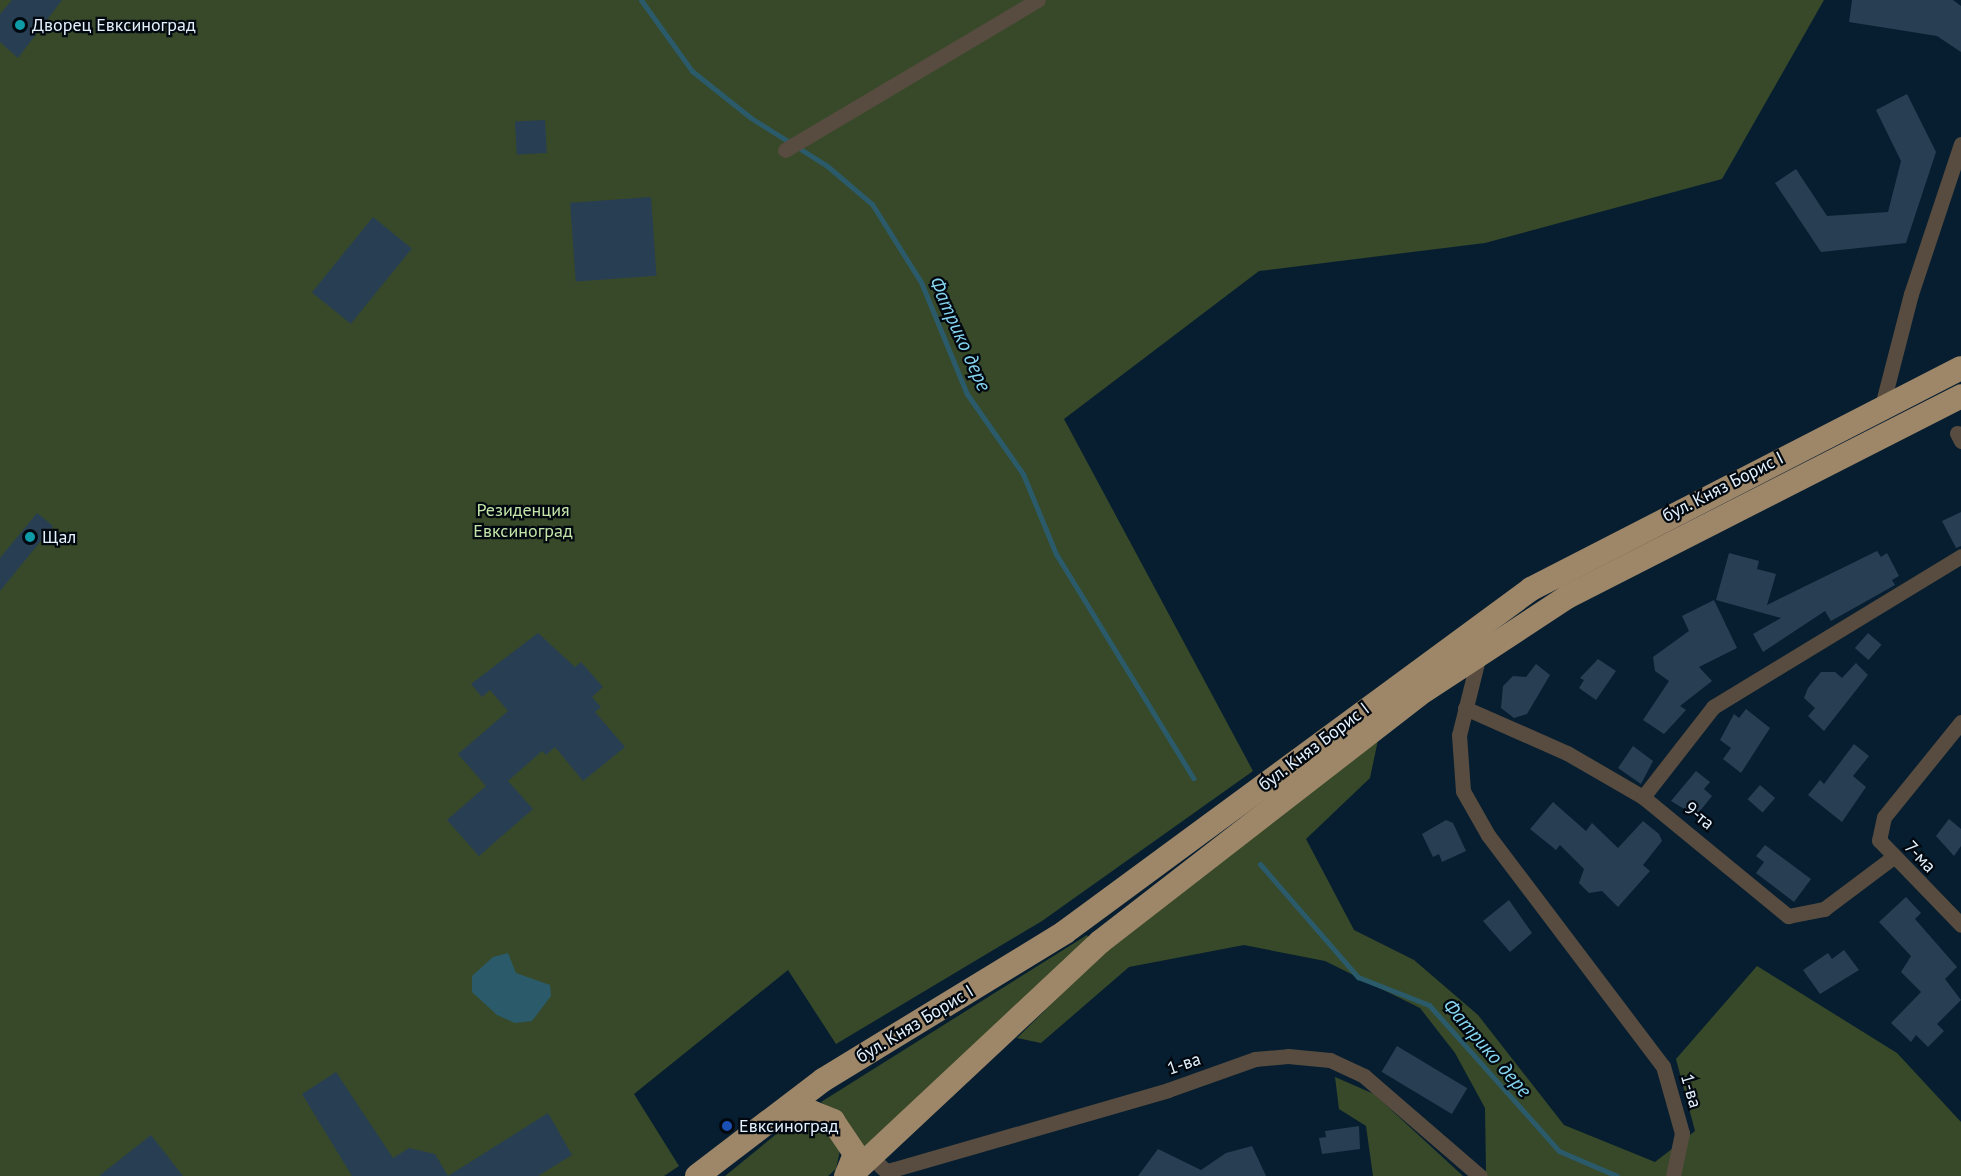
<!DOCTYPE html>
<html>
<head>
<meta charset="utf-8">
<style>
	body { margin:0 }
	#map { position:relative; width:1961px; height:1176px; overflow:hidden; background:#071e30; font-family:"PT Sans",sans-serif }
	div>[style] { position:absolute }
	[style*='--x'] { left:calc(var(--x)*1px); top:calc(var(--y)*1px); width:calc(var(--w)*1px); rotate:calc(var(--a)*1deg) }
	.green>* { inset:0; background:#374929 }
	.water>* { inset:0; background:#2b5b6a }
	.stream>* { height:5px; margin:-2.5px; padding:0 2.5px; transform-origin:2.5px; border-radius:2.5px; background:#2b5b6a }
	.building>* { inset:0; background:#283f53; transform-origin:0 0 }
	.minor>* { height:15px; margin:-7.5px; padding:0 7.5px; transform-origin:7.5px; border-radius:7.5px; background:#574c3f }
	.trunk>* { height:24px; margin:-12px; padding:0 12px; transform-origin:12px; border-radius:12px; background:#9e8668 }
	.dots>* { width:16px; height:16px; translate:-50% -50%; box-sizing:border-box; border:3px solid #02080f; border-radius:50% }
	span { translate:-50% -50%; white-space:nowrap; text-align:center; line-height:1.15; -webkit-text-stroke:4.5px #02080f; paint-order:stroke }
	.poi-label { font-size:18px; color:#e4f2fe }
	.left { translate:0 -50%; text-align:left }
	.street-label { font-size:18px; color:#e4f2fe }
	.park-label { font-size:18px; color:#c3e5a9 }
	.water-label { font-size:20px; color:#86d6f1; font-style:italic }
</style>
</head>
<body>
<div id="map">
	<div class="green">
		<i style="clip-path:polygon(0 0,1824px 0,1722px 179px,1485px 243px,1259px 271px,1064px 419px,1253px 771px,1042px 921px,836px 1044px,788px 970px,634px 1094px,679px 1166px,664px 1176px,0 1176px)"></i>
		<i style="clip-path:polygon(1378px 740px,1370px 778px,1306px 839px,1354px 930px,1414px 960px,1478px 1015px,1564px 1125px,1655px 1162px,1695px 1131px,1676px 1059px,1757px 966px,1897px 1053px,1961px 1122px,1961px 1176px,1476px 1176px,1486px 1171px,1485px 1108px,1455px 1053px,1420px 1008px,1325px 961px,1244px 945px,1129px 967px,1041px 1043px,1017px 1038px,1101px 955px)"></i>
		<i style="clip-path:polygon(1087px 935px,1090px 940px,921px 1102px,860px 1150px,848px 1122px,821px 1102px)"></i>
		<i style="clip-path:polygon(1335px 1077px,1374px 1094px,1463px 1176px,1373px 1176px,1366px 1126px,1339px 1109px)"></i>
		<i style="clip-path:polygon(820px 1122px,841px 1146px,836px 1169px,828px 1176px,725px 1176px,785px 1127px)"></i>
	</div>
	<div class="water">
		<i style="clip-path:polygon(508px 953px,516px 973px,550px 985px,551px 996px,532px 1021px,515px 1023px,497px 1015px,472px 992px,472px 976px,493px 957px)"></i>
	</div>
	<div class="stream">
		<i style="--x:641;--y:0;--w:87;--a:54.3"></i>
		<i style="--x:692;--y:71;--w:75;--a:38.5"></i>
		<i style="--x:751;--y:118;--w:89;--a:32.1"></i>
		<i style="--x:826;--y:165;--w:60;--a:40.3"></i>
		<i style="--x:872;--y:204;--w:92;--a:57.9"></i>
		<i style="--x:921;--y:282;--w:121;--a:67.7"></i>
		<i style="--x:967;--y:394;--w:98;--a:55"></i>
		<i style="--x:1023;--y:474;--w:87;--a:67.6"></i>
		<i style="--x:1056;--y:554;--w:263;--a:58.5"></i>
		<i style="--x:1260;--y:864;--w:150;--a:49.1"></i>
		<i style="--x:1358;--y:977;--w:76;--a:21.5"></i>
		<i style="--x:1429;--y:1005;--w:195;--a:48.3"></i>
		<i style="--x:1559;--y:1151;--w:63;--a:23.3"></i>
	</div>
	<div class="building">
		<i style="clip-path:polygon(12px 0,62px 0,18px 58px,0 42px,0 14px)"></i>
		<i style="clip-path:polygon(1852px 0,1953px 0,1961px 6px,1961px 52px,1937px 36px,1849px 22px)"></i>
		<i style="clip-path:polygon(1907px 94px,1936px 152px,1906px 243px,1821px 252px,1775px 183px,1796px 169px,1827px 216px,1888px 212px,1901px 161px,1876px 110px)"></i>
		<i style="left:545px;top:120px;width:33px;height:30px;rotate:87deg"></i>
		<i style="left:651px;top:197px;width:79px;height:81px;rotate:86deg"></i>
		<i style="left:373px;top:217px;width:50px;height:97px;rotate:39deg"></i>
		<i style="clip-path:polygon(1961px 512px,1961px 546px,1956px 548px,1942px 521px)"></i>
		<i style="clip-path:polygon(37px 513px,53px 526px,0 591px,0 558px)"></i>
		<i style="clip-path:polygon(1877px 551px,1881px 557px,1887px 553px,1899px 576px,1892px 580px,1895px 585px,1831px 621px,1825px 611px,1763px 652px,1753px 634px,1781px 618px,1716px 600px,1729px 553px,1759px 561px,1757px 569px,1776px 574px,1767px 605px)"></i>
		<i style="clip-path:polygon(1714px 600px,1737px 648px,1699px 667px,1712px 681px,1680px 706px,1686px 710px,1664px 734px,1643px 720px,1669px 681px,1655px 671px,1653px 657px,1689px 631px,1682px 616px)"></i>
		<i style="clip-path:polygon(538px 633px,575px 667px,581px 662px,603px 687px,592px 697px,601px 707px,595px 712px,625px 747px,583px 781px,555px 747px,546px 755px,542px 751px,508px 781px,533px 809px,479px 856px,447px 820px,486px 786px,458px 754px,508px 711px,490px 690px,482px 697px,471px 684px)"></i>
		<i style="left:1868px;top:633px;width:18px;height:20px;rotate:41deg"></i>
		<i style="clip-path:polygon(1598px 659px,1616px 671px,1596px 700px,1579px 688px,1584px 680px,1580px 678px)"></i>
		<i style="clip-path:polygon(1856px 663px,1868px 675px,1824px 731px,1808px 716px,1815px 708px,1804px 698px,1808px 688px,1821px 672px,1835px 672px,1842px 678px)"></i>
		<i style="clip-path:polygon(1536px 664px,1550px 675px,1527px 714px,1514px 718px,1501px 708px,1503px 686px,1513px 676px,1526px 677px)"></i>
		<i style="clip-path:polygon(1746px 709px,1770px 728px,1741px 773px,1723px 759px,1731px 748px,1720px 740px,1734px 714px,1739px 718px)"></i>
		<i style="clip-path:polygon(1854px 744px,1869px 756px,1853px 776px,1866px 787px,1842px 822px,1808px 795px,1820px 780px,1824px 784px)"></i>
		<i style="clip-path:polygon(1633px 746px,1653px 761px,1641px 784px,1618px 768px)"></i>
		<i style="clip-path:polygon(1696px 771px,1710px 782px,1704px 789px,1712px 796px,1696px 816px,1671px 801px)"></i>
		<i style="left:1760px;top:785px;width:20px;height:19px;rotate:41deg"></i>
		<i style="clip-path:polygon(1553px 802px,1586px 831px,1592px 823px,1618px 848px,1643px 821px,1659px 834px,1662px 841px,1643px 865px,1650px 871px,1618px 907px,1602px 891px,1589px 893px,1579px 883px,1584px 869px,1560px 845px,1556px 850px,1530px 829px)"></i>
		<i style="clip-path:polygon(1949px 819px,1961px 829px,1961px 846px,1954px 856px,1936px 836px)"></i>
		<i style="clip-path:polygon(1446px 820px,1453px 823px,1466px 851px,1442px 862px,1439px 854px,1433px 857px,1422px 834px)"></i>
		<i style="clip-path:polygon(1765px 845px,1811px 879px,1794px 902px,1756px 873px,1764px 862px,1756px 856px)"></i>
		<i style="clip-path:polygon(1906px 897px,1921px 913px,1915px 919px,1957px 967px,1945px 979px,1961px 1000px,1937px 1024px,1944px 1031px,1928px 1047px,1916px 1035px,1911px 1042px,1891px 1023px,1921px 992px,1901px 972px,1911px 956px,1879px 922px)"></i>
		<i style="clip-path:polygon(1509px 900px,1532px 933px,1510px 952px,1483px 921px)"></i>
		<i style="clip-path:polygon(1844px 950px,1859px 970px,1820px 994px,1803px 970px,1828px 953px,1832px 959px)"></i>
		<i style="left:1397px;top:1046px;width:82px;height:30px;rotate:31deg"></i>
		<i style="clip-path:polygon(336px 1072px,393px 1158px,409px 1148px,435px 1154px,448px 1176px,548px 1113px,572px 1155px,538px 1176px,352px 1176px,302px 1094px)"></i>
		<i style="clip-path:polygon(1359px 1126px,1360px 1149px,1322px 1154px,1319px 1138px,1326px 1137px,1325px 1131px)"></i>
		<i style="clip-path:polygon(151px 1135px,183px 1176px,99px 1176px)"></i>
		<i style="clip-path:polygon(1252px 1146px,1266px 1176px,1138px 1176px,1158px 1149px,1201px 1170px,1226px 1153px)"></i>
	</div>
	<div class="minor">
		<i style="--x:785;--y:150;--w:294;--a:-30.7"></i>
		<i style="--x:1882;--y:406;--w:116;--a:-75.5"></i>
		<i style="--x:1911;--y:294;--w:158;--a:-71.6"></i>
		<i style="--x:1957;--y:433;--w:9;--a:63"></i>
		<i style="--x:1479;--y:655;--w:82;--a:104"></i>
		<i style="--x:1459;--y:735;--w:56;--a:85.9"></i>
		<i style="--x:1463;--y:791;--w:51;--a:60.4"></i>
		<i style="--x:1488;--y:835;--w:290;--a:52.9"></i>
		<i style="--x:1663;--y:1066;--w:70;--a:74.2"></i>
		<i style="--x:1682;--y:1133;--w:44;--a:101.8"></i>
		<i style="--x:1465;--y:708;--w:111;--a:23.8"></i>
		<i style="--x:1567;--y:753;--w:88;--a:30.1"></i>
		<i style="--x:1643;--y:797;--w:188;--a:39.4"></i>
		<i style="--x:1788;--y:916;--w:37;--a:-11"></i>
		<i style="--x:1824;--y:909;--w:85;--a:-36.9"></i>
		<i style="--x:1961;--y:722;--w:122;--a:129"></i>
		<i style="--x:1884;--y:817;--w:24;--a:102"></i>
		<i style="--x:1879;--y:840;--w:118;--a:46"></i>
		<i style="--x:1643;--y:797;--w:114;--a:-52.1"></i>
		<i style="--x:1713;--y:707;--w:290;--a:-31.3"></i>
		<i style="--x:873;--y:1159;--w:18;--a:43"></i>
		<i style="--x:886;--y:1171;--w:9;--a:-13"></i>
		<i style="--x:895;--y:1169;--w:284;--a:-16.1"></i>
		<i style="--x:1168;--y:1090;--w:92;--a:-19.6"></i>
		<i style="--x:1255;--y:1059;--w:33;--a:-5"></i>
		<i style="--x:1288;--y:1056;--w:42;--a:5.4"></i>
		<i style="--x:1330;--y:1060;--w:38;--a:25"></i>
		<i style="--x:1364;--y:1076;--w:153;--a:40.8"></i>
	</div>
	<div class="trunk">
		<i style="--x:777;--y:1120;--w:35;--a:-13"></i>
		<i style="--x:811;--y:1112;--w:24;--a:22"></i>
		<i style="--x:833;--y:1121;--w:40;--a:56"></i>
		<i style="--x:855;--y:1154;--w:24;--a:112"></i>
		<i style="--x:697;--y:1176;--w:158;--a:-37.3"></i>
		<i style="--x:823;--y:1080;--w:284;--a:-31.4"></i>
		<i style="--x:1065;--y:932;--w:579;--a:-36.35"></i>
		<i style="--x:1531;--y:589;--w:483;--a:-27.2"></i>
		<i style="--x:850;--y:1176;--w:342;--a:-43.1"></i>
		<i style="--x:1100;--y:942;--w:403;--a:-37.8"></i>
		<i style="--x:1418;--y:695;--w:178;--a:-33.3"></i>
		<i style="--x:1567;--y:597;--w:442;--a:-27"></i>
	</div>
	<div class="dots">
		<i style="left:20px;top:25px;background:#0f9aa8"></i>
		<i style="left:30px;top:537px;background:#0f9aa8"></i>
		<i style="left:727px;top:1126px;background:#1a4fb4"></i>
	</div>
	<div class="poi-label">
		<span class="left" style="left:32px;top:25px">Дворец Евксиноград</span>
		<span class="left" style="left:42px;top:537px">Щал</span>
		<span class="left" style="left:739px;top:1126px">Евксиноград</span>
	</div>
	<div class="street-label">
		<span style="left:1723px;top:487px;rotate:-27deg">бул. Княз Борис I</span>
		<span style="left:1314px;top:747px;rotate:-37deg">бул. Княз Борис I</span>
		<span style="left:1699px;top:816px;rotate:39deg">9-та</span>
		<span style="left:1920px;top:857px;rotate:46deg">7-ма</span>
		<span style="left:915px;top:1024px;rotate:-31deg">бул. Княз Борис I</span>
		<span style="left:1184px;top:1064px;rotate:-19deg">1-ва</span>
		<span style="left:1691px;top:1091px;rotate:74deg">1-ва</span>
	</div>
	<div class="park-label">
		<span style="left:523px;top:521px">Резиденция<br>Евксиноград</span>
	</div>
	<div class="water-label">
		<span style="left:960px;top:334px;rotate:66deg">Фатрико дере</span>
		<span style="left:1487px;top:1048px;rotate:49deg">Фатрико дере</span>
	</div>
</div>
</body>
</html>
